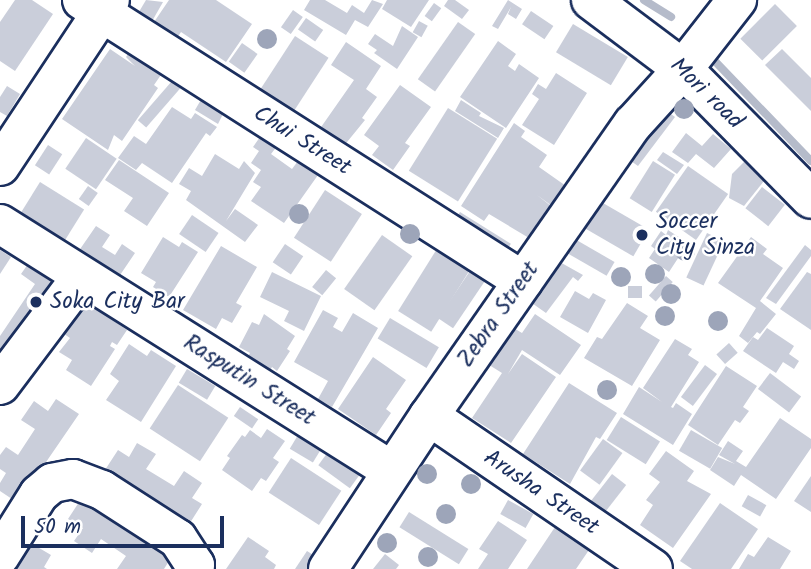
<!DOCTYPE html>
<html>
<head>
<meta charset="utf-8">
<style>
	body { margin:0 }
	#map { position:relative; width:811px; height:569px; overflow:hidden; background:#fff; font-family:Kalam,sans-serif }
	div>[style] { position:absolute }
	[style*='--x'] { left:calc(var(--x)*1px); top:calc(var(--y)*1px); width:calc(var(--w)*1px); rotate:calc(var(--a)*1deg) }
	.stream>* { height:8px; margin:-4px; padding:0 4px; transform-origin:4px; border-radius:4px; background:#b5bbca }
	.building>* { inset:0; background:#caceda; transform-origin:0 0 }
	.roads { filter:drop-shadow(2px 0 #1b2f5e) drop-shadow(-2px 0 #1b2f5e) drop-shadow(0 2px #1b2f5e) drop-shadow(0 -2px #1b2f5e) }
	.minor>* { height:38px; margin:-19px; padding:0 19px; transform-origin:19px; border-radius:19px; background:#fff }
	.trees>* { width:20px; height:20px; margin:-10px; border-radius:50%; background:#9da5b9 }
	.dots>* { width:19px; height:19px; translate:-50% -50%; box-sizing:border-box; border:4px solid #fff; border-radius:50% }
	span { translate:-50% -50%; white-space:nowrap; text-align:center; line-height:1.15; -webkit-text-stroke:5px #fff; paint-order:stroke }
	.street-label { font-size:23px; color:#1b2f5e }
	.poi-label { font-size:23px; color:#1b2f5e }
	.left { translate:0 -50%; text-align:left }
	.scale { position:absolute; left:21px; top:516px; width:203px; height:32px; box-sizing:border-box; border:4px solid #1b2f5e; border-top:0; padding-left:9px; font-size:21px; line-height:24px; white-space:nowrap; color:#1b2f5e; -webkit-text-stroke:5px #fff; paint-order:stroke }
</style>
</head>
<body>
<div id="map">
	<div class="stream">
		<i style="--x:644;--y:0;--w:32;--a:32"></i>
		<i style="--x:709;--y:55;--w:147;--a:46.1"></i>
	</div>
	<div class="building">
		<i style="clip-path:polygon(15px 0,32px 0,53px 14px,15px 71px,0 61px,0 22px)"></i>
		<i style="clip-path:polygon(146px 0,163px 2px,147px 30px,133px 22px)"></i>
		<i style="clip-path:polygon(169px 0,216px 0,252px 24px,226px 62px,181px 32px,175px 41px,152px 25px)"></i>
		<i style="clip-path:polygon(310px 0,325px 0,347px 13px,352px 5px,364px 13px,372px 0,383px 4px,368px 27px,355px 20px,346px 35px,304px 10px)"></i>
		<i style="clip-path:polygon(387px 0,429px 0,411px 27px,382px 9px)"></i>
		<i style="clip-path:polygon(448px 0,455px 0,469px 10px,462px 19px,444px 6px)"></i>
		<i style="clip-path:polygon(508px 0,522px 9px,516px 19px,508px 14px,511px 7px,498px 29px,492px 26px)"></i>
		<i style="left:434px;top:3px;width:9px;height:16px;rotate:36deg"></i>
		<i style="left:775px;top:4px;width:31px;height:49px;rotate:45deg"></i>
		<i style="left:293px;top:10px;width:12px;height:21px;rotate:35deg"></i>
		<i style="left:531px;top:11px;width:27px;height:16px;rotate:34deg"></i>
		<i style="left:306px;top:18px;width:21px;height:14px;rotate:35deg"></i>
		<i style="left:419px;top:21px;width:10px;height:13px;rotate:29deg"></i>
		<i style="left:458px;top:22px;width:21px;height:70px;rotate:35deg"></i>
		<i style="left:573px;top:24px;width:64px;height:33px;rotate:31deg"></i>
		<i style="clip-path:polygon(402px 26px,418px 37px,397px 69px,374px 53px,377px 50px,368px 44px,375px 34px,393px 46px)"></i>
		<i style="left:295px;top:36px;width:40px;height:65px;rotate:33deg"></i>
		<i style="clip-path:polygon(498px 41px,516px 54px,508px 66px,515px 71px,519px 64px,539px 78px,506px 128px,460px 97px)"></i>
		<i style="clip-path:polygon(346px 42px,381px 66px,366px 89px,377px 97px,362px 118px,365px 120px,343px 147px,319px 130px,354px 80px,331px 65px)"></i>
		<i style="left:242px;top:43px;width:19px;height:23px;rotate:35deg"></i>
		<i style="clip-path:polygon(133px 46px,165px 69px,154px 85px,158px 88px,122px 141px,114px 135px,108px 150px,62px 119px,110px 49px,135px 66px,126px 57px)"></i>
		<i style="clip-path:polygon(782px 49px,811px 78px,811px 111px,765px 65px)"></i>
		<i style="clip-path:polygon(556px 73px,587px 93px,554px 145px,522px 125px,539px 99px,532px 94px,538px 84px,546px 89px)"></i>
		<i style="left:172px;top:81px;width:11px;height:52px;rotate:41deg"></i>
		<i style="clip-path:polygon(400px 85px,431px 107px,405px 143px,410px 146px,393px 170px,372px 155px,379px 146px,364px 135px)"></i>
		<i style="clip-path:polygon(7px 86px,20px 94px,7px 116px,0 112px,0 97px)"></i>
		<i style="clip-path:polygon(202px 98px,225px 110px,218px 124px,195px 110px)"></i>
		<i style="clip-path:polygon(461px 100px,481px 113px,479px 116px,504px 128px,498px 138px,455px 111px)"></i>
		<i style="clip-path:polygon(172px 107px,191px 119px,195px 113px,217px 127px,210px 136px,206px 133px,172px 183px,142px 163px,136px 170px,118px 158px,134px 136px,146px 144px)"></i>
		<i style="left:448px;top:108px;width:58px;height:74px;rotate:32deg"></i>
		<i style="clip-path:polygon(667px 111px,675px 117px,638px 166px,621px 154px)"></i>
		<i style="clip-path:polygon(514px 123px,525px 131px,521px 137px,547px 155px,539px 167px,566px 186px,552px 206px,537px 195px,551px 206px,529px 238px,489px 214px,484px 221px,461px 206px)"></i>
		<i style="clip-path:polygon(265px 130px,281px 141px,271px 154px,292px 169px,298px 161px,318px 175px,284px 223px,251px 201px,261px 187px,253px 182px,261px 170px,251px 163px,259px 151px,253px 147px)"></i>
		<i style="clip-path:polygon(686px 133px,702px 146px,713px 134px,731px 149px,714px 168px,696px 154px,688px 163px,672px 152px)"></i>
		<i style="left:86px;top:138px;width:37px;height:37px;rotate:34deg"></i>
		<i style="left:48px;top:145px;width:17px;height:24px;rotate:33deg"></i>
		<i style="clip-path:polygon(663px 152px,684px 165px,677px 174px,657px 160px)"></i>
		<i style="clip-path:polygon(215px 154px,239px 169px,244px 161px,255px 173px,226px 221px,235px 209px,258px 225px,245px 242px,186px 200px,191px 191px,179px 184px,189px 168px,202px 176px)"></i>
		<i style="clip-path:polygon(119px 160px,169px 193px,147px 226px,124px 211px,133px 198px,105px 180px)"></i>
		<i style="left:653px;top:161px;width:26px;height:44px;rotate:32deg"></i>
		<i style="clip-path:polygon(745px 161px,764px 181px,744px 206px,729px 198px,732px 174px)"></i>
		<i style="left:688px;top:166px;width:49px;height:56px;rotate:35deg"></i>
		<i style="left:40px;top:182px;width:52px;height:37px;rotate:32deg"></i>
		<i style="left:88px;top:186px;width:12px;height:16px;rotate:35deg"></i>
		<i style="left:762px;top:187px;width:29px;height:27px;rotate:38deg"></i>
		<i style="left:325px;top:190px;width:44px;height:57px;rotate:33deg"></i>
		<i style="left:596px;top:199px;width:61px;height:31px;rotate:30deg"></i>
		<i style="left:460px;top:212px;width:60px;height:16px;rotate:32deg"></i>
		<i style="left:192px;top:215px;width:32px;height:23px;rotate:34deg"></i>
		<i style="clip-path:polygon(96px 226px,110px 235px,102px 247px,115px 255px,122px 244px,135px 253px,116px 281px,76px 255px)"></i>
		<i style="clip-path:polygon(668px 230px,688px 243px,669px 272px,649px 258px,655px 249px,651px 246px,661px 231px,666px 235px)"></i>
		<i style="left:707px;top:233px;width:19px;height:49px;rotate:25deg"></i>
		<i style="left:382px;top:235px;width:37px;height:66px;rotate:35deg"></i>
		<i style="clip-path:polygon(163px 237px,179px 247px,182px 242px,198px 252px,169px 297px,153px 287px,156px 282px,141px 273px)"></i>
		<i style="clip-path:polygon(751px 237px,767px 249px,763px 254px,783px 268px,760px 301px,776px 314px,760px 334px,757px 332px,748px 343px,739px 336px,756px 308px,718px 283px)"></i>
		<i style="left:573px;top:238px;width:48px;height:16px;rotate:30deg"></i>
		<i style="left:285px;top:244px;width:22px;height:22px;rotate:34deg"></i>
		<i style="left:440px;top:244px;width:39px;height:79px;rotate:32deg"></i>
		<i style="clip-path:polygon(805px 245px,811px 250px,811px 256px,776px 304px,766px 298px)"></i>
		<i style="clip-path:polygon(221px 246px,257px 267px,236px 303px,242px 306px,232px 323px,222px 318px,216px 329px,183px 310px)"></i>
		<i style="clip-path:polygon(0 250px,11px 257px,0 274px)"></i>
		<i style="clip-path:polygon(558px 261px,583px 275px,578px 281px,573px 277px,546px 313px,529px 301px)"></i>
		<i style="clip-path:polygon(28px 264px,55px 282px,0 356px,0 336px,35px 284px,21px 274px)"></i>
		<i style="left:326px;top:270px;width:13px;height:22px;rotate:39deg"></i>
		<i style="left:470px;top:271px;width:18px;height:57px;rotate:34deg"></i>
		<i style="clip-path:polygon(272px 272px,321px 296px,304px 331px,284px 321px,289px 311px,260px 297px)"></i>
		<i style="clip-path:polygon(807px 272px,811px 274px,811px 330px,780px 309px)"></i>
		<i style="left:666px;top:276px;width:9px;height:26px;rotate:41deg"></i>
		<i style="left:628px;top:286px;width:14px;height:12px"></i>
		<i style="clip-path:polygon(575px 291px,589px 299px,593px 293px,606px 300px,588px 333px,560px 317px)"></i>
		<i style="clip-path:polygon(79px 297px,127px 330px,117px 345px,112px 342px,110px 346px,115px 349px,91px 386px,66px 370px,72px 360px,59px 352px,70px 338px,57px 329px)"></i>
		<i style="clip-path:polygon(627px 303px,648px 316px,640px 328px,660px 340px,632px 386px,584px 358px,597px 337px,602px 339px)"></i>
		<i style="clip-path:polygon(323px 310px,338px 318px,333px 327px,342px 332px,353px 313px,378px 328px,332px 407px,318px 399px,328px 381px,294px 362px)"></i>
		<i style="clip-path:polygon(264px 314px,295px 336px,287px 349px,290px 351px,277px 371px,272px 367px,262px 385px,240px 370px,250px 353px,239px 347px,252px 322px,259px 325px)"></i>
		<i style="clip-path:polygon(535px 314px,581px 345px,560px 375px,522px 350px,508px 374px,522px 354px,556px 377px,511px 443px,472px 418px,502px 373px,478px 358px,512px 327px,522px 333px)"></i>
		<i style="left:390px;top:318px;width:57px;height:24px;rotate:31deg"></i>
		<i style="clip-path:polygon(767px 328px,794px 346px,789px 354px,799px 361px,794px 369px,783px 362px,776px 373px,743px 351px,753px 337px,758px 340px)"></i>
		<i style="clip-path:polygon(675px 339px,692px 349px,688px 355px,699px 362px,671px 407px,673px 408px,676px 403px,692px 414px,673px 445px,623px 414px,639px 387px,662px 402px,643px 388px)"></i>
		<i style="left:729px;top:343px;width:13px;height:17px;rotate:48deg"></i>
		<i style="clip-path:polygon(129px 344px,147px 356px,151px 350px,176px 366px,141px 422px,106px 400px,119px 381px,110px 374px)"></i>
		<i style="clip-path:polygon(373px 357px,406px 380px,386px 409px,391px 413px,376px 435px,338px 409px)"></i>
		<i style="left:705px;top:365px;width:15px;height:40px;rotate:37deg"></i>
		<i style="clip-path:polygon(726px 366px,757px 386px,743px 407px,749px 411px,740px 423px,735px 420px,718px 445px,688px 425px)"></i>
		<i style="left:187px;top:369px;width:33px;height:16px;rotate:31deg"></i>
		<i style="left:770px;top:373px;width:39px;height:20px;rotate:37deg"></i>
		<i style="clip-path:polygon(569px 383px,617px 413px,600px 439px,596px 437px,570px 484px,523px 454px)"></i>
		<i style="left:178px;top:385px;width:60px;height:52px;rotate:33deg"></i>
		<i style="clip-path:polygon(56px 399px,79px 414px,18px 503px,0 491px,0 483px,6px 473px,0 469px,0 455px,6px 447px,18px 455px,35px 429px,21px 420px,34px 401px,48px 411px)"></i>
		<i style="left:240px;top:407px;width:22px;height:11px;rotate:34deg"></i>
		<i style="left:621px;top:417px;width:46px;height:27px;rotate:32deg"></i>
		<i style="clip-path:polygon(780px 418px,811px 439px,811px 448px,776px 499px,741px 475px,734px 486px,710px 470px,718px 457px,735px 464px,719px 455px,728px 441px,743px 451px,736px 461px,746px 467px)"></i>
		<i style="clip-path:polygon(267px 429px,285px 441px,273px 458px,279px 462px,266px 481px,261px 478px,252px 491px,222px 470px,230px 458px,227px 456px,242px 435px,245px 437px,250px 430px,261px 438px)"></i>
		<i style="left:691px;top:430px;width:36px;height:24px;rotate:30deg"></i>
		<i style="left:298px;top:435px;width:27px;height:16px;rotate:31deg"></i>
		<i style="left:603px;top:439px;width:24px;height:39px;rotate:36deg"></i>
		<i style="clip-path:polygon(137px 443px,156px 454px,146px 469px,174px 486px,184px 471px,202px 483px,192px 498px,202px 504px,188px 526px,103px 473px,118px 450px,129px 457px)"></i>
		<i style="left:333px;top:445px;width:39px;height:25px;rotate:36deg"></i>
		<i style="clip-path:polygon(666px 451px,694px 471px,687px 481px,711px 494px,673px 548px,640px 525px,653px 505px,646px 500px,660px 482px,649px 474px)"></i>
		<i style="left:291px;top:458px;width:60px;height:41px;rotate:33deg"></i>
		<i style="left:612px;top:474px;width:18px;height:39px;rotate:38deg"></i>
		<i style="clip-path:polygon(811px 476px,811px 512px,794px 501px)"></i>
		<i style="left:748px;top:495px;width:21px;height:13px;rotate:29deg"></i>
		<i style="clip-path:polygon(83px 496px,174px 553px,164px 569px,117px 569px,126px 556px,101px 539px,92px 553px,74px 541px,83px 528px,68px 519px)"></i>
		<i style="left:508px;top:500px;width:29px;height:16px;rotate:29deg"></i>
		<i style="clip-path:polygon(720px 503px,758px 529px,731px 569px,692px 569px,680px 561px)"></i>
		<i style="left:409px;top:512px;width:70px;height:18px;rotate:32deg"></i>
		<i style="clip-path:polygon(498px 521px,527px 540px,508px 569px,478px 569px,488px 554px,479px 549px)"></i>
		<i style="clip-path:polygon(557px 524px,591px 547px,576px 569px,527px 569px)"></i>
		<i style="clip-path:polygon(248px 537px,269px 551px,265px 557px,276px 565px,274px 569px,226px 569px)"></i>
		<i style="clip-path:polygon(768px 537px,791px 551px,780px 569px,739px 569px,748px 554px,754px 557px)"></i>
		<i style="clip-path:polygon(29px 542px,51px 555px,44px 567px,47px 569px,12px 569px)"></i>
		<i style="clip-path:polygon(307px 551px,324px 562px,319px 569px,295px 569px)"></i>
		<i style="clip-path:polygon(385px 554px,399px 565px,396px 569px,373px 569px)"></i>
	</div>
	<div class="roads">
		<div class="minor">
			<i style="--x:82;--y:0;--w:523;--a:32.5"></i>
			<i style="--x:591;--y:0;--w:115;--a:36.9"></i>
			<i style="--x:683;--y:69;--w:182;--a:45.4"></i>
			<i style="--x:0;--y:166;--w:199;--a:-56.5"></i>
			<i style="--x:0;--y:224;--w:463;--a:32.2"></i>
			<i style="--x:0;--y:385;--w:136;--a:-53"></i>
			<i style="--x:429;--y:416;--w:271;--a:34.3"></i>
			<i style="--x:0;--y:556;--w:73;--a:-57.8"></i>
			<i style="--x:39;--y:494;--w:17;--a:-40"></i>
			<i style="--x:52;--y:483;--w:21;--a:-11"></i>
			<i style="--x:73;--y:479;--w:31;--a:21"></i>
			<i style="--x:102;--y:490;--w:90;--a:32.8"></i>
			<i style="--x:178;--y:539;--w:31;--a:57"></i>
			<i style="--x:195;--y:565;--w:4;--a:104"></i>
			<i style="--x:328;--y:569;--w:183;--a:-56.6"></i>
			<i style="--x:429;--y:416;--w:356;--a:-55.1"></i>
			<i style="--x:633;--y:124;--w:74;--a:-47.7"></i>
			<i style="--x:683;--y:69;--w:88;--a:-52"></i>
		</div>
	</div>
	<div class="trees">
		<i style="left:267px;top:39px"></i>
		<i style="left:684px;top:109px"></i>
		<i style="left:299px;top:214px"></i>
		<i style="left:410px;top:234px"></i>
		<i style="left:685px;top:251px"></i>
		<i style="left:655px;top:274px"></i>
		<i style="left:621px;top:277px"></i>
		<i style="left:671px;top:294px"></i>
		<i style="left:665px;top:316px"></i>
		<i style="left:718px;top:321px"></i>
		<i style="left:607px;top:390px"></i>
		<i style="left:427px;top:474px"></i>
		<i style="left:471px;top:484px"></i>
		<i style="left:446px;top:514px"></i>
		<i style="left:387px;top:543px"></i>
		<i style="left:428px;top:557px"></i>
	</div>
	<div class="dots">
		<i style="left:642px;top:235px;background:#1b2f5e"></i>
		<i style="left:36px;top:302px;background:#1b2f5e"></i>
	</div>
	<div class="street-label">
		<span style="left:706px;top:94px;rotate:44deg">Mori road</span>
		<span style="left:302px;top:141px;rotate:32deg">Chui Street</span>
		<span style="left:499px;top:315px;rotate:-55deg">Zebra Street</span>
		<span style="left:249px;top:381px;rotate:32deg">Rasputin Street</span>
		<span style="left:541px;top:493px;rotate:34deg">Arusha Street</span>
	</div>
	<div class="poi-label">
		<span class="left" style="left:656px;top:235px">Soccer<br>City Sinza</span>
		<span class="left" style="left:50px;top:302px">Soka City Bar</span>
	</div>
	<div class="scale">50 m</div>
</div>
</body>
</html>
